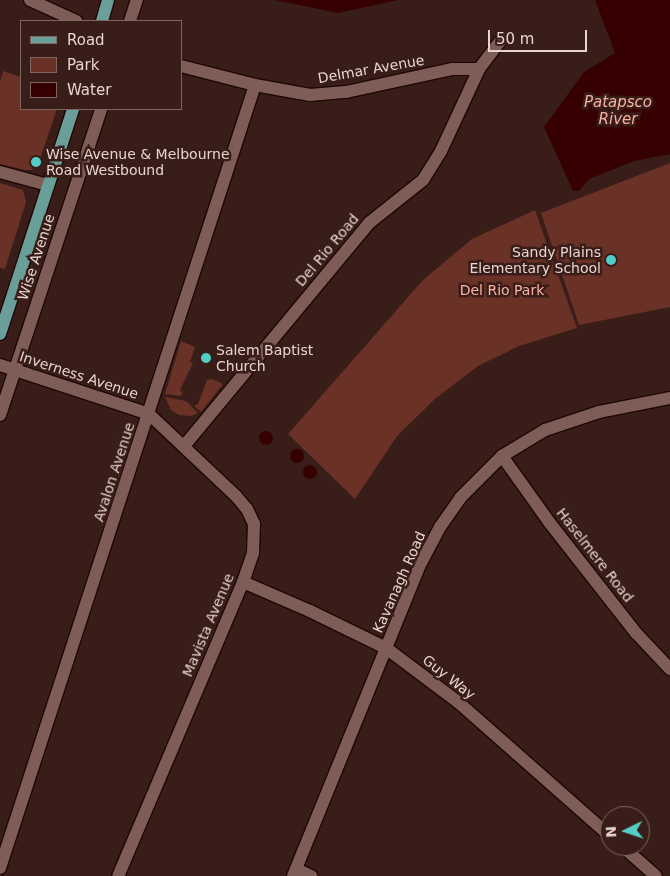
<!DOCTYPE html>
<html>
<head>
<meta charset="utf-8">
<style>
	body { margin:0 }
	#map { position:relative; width:670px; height:876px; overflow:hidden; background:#391d18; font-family:"DejaVu Sans",sans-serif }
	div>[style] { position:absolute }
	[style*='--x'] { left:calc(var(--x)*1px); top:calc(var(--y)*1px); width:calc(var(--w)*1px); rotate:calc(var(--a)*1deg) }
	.green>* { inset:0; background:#6a3127 }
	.water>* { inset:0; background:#370000 }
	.round { border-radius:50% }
	.roads { filter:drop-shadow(1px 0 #1f0604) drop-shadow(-1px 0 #1f0604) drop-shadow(0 1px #1f0604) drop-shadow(0 -1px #1f0604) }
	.minor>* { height:12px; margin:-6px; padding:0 6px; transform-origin:6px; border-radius:6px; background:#7e5d56 }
	.major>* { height:12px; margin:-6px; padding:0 6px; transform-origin:6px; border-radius:6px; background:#6a9e99 }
	.dots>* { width:14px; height:14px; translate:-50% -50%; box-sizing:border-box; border:2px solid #391d18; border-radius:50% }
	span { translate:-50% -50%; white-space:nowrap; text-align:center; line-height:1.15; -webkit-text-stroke:5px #391d18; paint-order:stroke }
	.street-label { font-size:14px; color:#e8d4d0 }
	.poi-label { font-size:14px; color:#e8d4d0 }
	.left { translate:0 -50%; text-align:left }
	.right { translate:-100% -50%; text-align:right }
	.park-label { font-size:14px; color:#fab3a6 }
	.water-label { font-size:15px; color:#f6b0a2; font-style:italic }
	.legend { position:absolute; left:20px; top:20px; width:162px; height:90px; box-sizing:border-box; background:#391d18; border:1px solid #7f6662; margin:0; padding:6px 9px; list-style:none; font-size:15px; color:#e8d4d0 }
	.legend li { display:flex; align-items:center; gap:10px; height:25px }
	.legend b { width:25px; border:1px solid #7f6662 }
	.north { position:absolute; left:600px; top:806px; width:50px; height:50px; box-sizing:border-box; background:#391d18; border:1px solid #7f6662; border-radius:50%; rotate:266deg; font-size:14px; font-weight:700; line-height:20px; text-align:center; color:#e8d4d0 }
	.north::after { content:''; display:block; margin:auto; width:18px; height:22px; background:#54cdc7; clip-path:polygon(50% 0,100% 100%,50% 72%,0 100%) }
	.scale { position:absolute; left:488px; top:30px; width:99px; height:22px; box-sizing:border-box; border:2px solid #e8d4d0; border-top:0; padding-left:6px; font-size:15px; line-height:18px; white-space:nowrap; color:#e8d4d0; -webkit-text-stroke:4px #391d18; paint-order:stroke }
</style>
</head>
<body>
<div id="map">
	<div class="green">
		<i style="clip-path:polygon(3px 71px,21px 77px,21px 109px,57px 109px,40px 159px,32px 170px,25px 170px,0 164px,0 82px)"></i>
		<i style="clip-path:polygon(670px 163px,670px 307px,579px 325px,541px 213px)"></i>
		<i style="clip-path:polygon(0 183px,23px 190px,26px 202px,5px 269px,0 268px)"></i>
		<i style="clip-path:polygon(535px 210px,577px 328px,519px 346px,478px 366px,436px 398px,397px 436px,355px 499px,288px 434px,423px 280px,472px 239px)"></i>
		<i style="clip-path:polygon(181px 341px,195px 347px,190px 362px,193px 363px,180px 390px,183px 393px,180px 396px,165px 394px)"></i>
		<i style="clip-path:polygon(212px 379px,223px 384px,201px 412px,194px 406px,198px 404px,207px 380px)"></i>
		<i style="clip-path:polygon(165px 397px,186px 401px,198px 413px,191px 416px,179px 415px,171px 410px)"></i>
	</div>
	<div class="water">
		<i style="clip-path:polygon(275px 0,398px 0,338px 13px)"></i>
		<i style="clip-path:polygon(595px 0,670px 0,670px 154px,634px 161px,589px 179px,579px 191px,573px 191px,544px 127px,584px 72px,615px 53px)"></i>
		<i class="round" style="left:259px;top:431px;width:14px;height:14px"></i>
		<i class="round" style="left:290px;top:449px;width:14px;height:14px"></i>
		<i class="round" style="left:303px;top:465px;width:14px;height:14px"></i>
	</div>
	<div class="roads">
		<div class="minor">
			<i style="--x:30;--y:0;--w:51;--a:24.5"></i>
			<i style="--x:130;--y:21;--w:22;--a:-72"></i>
			<i style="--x:181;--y:66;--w:76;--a:14.4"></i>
			<i style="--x:255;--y:85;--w:56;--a:10.3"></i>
			<i style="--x:310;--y:95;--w:36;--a:-5"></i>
			<i style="--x:346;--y:92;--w:108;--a:-12.2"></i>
			<i style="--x:452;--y:69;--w:27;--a:0"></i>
			<i style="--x:0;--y:172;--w:50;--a:15.2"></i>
			<i style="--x:0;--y:365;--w:157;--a:18.2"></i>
			<i style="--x:149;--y:414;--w:120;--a:43.3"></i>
			<i style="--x:236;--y:496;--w:17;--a:50"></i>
			<i style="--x:247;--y:509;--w:17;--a:65"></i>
			<i style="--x:254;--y:524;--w:29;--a:92"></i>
			<i style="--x:253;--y:553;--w:31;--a:109"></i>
			<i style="--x:243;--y:582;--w:319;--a:113"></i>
			<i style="--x:0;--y:415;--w:322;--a:-71.7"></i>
			<i style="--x:184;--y:446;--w:290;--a:-50.3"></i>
			<i style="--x:369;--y:223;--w:69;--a:-38.5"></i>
			<i style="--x:423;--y:180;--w:34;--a:-58"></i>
			<i style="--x:441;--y:151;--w:90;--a:-65.1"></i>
			<i style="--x:479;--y:69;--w:34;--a:-53"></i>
			<i style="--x:502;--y:456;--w:81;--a:54.5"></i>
			<i style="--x:549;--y:522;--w:141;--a:51.9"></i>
			<i style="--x:636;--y:633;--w:50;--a:46.6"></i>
			<i style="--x:243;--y:582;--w:73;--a:23.4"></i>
			<i style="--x:310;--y:611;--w:85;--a:26"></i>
			<i style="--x:386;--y:648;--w:90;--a:36.9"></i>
			<i style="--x:458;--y:702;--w:203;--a:41.4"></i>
			<i style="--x:622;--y:846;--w:45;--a:41.4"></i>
			<i style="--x:0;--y:868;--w:823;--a:-71.96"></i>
			<i style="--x:296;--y:869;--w:17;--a:25"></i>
			<i style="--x:293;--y:876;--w:338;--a:-67.8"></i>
			<i style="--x:421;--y:563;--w:41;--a:-62.2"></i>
			<i style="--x:440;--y:527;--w:35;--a:-55"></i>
			<i style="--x:460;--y:498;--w:59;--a:-45"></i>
			<i style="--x:502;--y:456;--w:50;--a:-31.2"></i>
			<i style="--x:545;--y:430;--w:57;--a:-18.4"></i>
			<i style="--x:599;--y:412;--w:72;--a:-11.2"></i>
		</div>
		<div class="major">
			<i style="--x:102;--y:21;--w:22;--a:-74"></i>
			<i style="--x:0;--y:334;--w:237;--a:-72"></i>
		</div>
	</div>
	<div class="dots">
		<i style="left:36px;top:162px;background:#54cdc7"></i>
		<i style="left:611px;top:260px;background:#54cdc7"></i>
		<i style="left:206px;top:358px;background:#54cdc7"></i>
	</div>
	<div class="street-label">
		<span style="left:371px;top:69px;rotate:-10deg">Delmar Avenue</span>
		<span style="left:327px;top:250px;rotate:-50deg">Del Rio Road</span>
		<span style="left:36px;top:257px;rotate:-72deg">Wise Avenue</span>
		<span style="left:79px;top:375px;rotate:18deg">Inverness Avenue</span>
		<span style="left:114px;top:472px;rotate:-72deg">Avalon Avenue</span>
		<span style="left:595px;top:555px;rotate:52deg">Haselmere Road</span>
		<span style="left:399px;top:582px;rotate:-66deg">Kavanagh Road</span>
		<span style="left:208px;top:625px;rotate:-67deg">Mavista Avenue</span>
		<span style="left:449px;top:677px;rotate:38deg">Guy Way</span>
	</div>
	<div class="poi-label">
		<span class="left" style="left:46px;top:162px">Wise Avenue &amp; Melbourne<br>Road Westbound</span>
		<span class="right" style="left:601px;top:260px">Sandy Plains<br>Elementary School</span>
		<span class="left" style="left:216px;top:358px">Salem Baptist<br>Church</span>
	</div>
	<div class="park-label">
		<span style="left:502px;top:290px">Del Rio Park</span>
	</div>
	<div class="water-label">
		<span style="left:618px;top:111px">Patapsco<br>River</span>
	</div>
	<ul class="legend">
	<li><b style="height:6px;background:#6a9e99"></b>Road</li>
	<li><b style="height:14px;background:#6a3127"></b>Park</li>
	<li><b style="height:14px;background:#370000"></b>Water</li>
	</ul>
	<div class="north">N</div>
	<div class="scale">50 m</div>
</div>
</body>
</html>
